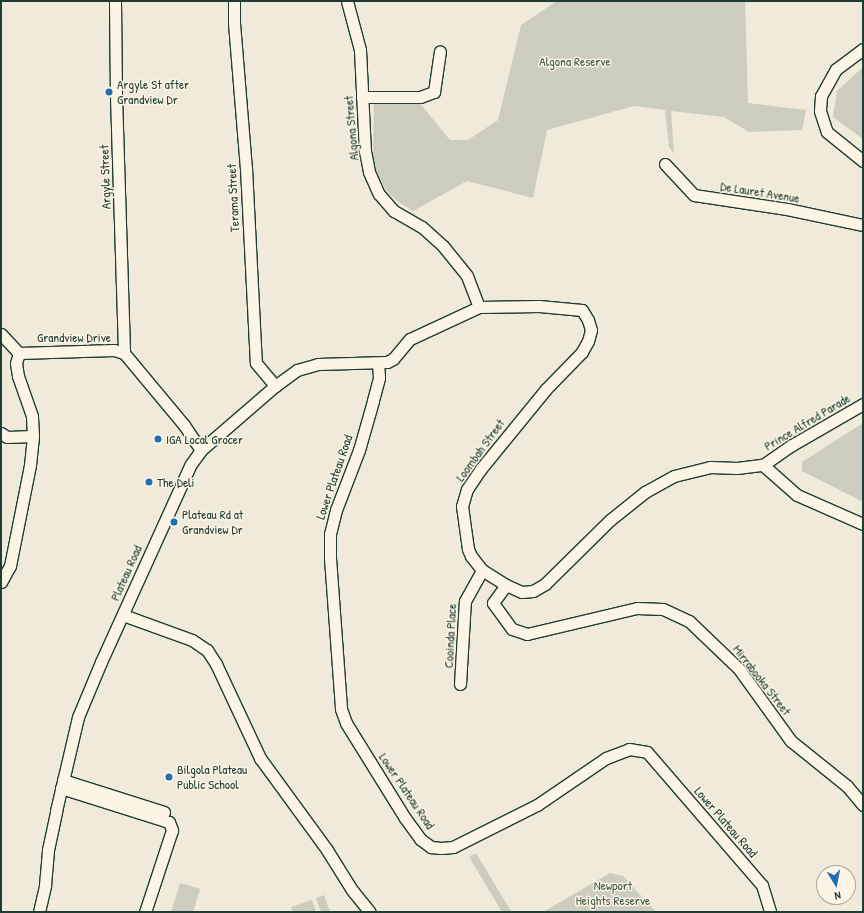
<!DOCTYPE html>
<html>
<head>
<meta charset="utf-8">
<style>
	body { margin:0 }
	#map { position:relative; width:864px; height:913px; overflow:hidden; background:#efeada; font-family:"Patrick Hand",sans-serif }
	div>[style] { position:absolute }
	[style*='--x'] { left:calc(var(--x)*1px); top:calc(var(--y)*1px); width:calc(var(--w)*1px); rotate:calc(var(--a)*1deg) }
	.green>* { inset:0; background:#cccdbf; transform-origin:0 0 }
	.roads { filter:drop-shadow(1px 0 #1f3d34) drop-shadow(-1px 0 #1f3d34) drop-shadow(0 1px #1f3d34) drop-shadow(0 -1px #1f3d34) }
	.minor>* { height:11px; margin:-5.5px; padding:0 5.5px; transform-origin:5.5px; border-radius:5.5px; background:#fcf5e5 }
	.dots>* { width:11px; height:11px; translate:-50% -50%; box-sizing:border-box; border:2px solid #fcf5e5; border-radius:50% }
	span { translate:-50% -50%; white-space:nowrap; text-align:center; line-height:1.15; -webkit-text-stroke:3px #fcf5e5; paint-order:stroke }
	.park-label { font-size:13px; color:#425a50 }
	.poi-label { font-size:13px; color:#1f3d34 }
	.left { translate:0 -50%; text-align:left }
	.street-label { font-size:13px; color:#1f3d34 }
	.frame { position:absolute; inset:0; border:2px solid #1f3d34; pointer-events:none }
	.north { position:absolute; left:816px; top:865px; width:40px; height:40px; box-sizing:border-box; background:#fcf5e5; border:1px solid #a4ab9e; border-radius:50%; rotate:170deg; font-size:11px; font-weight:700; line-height:16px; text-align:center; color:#1f3d34 }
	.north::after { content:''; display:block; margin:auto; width:14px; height:18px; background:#1f6fb2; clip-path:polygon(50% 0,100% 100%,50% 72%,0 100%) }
</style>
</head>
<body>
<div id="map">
	<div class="green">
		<i style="clip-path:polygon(557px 1px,745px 1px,748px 103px,806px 110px,802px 130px,749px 132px,724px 117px,671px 111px,674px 154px,669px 147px,665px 110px,634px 106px,547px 130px,533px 198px,467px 181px,413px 211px,397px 201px,386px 190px,377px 173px,373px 157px,374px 101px,418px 101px,450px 140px,468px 140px,498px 120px,521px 25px)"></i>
		<i style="clip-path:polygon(863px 67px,863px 139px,833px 117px,837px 91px)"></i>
		<i style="clip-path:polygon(863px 423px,863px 502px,802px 471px,802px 462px)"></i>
		<i style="left:476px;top:853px;width:69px;height:8px;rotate:59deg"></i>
		<i style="clip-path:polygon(610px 873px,623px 876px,656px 912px,543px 912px)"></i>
		<i style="clip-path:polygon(180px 883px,200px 889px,193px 912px,171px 912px)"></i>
		<i style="clip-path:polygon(324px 895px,330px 912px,321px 912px,316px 898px)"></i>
		<i style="clip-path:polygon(312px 900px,316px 912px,293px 912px,291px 907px)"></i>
	</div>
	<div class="roads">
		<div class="minor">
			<i style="--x:115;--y:1;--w:95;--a:89.4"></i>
			<i style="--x:116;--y:96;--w:257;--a:88.2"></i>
			<i style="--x:234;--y:1;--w:22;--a:90"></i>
			<i style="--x:234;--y:23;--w:145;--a:85.3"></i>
			<i style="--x:246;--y:168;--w:195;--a:87.1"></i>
			<i style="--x:256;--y:363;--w:30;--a:50"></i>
			<i style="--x:347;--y:1;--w:51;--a:75.1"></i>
			<i style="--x:360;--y:50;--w:101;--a:87.2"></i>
			<i style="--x:365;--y:151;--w:21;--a:79"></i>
			<i style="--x:369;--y:172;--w:24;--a:66"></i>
			<i style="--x:379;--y:194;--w:23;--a:49"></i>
			<i style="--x:394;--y:211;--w:32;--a:30"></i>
			<i style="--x:422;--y:227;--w:28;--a:42"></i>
			<i style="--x:443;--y:246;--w:38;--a:51"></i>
			<i style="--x:467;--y:276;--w:33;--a:69"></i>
			<i style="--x:863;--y:49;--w:34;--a:143"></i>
			<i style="--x:836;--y:69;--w:31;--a:119"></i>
			<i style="--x:821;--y:96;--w:15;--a:94"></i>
			<i style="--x:820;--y:111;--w:22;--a:72"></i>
			<i style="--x:827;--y:132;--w:46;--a:38.9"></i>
			<i style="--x:362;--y:97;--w:58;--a:0"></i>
			<i style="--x:420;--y:97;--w:15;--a:-20"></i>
			<i style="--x:434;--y:92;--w:41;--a:-81.7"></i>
			<i style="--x:665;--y:164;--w:42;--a:46.9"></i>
			<i style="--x:694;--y:195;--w:94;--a:8.6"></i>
			<i style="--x:787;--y:209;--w:78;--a:11.9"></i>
			<i style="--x:1;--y:334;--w:26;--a:47"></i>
			<i style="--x:19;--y:353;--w:95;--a:-1.8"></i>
			<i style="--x:114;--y:350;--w:10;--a:17"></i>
			<i style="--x:124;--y:353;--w:94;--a:50.2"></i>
			<i style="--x:184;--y:425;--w:30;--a:56"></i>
			<i style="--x:378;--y:363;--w:15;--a:86"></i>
			<i style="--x:379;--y:378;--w:24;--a:105"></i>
			<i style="--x:373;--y:401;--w:51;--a:105.9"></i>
			<i style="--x:359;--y:450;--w:64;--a:111"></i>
			<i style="--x:336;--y:510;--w:25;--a:104"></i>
			<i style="--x:330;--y:534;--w:24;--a:90"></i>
			<i style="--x:330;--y:558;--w:151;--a:85.8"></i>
			<i style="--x:341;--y:709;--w:15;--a:70"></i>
			<i style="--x:346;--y:723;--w:112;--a:58.2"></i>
			<i style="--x:405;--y:818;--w:26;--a:54"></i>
			<i style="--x:420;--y:839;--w:14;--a:36"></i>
			<i style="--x:431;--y:847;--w:10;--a:6"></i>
			<i style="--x:441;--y:848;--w:12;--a:-5"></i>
			<i style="--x:453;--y:847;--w:94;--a:-26.6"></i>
			<i style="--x:537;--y:805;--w:83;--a:-34.3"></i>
			<i style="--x:606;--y:758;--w:25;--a:-21"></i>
			<i style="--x:629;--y:749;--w:18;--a:9"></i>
			<i style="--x:647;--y:752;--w:176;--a:49.2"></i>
			<i style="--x:762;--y:885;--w:28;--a:73"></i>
			<i style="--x:1;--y:433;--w:7;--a:34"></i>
			<i style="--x:7;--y:437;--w:26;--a:-2"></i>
			<i style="--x:763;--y:465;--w:45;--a:41.4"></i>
			<i style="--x:797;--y:495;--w:72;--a:23.7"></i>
			<i style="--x:1;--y:582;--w:18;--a:-61"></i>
			<i style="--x:10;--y:566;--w:103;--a:-78.8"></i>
			<i style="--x:30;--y:465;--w:29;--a:-84"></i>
			<i style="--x:33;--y:436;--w:20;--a:-93"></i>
			<i style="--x:32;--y:416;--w:42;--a:-109.3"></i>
			<i style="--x:18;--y:376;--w:13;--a:-99"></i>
			<i style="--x:16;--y:363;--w:10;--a:-73"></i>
			<i style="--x:506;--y:585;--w:22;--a:126"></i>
			<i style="--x:493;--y:603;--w:32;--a:54"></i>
			<i style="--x:512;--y:629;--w:16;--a:18"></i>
			<i style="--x:527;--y:634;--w:113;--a:-13.3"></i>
			<i style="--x:637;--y:608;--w:26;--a:2"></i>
			<i style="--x:663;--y:609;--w:29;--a:25"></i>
			<i style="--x:689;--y:621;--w:69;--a:43.8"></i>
			<i style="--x:739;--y:669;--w:89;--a:54.2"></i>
			<i style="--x:791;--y:741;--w:72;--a:38.8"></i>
			<i style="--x:847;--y:786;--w:25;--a:50"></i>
			<i style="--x:123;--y:615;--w:73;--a:19.9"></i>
			<i style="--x:192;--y:640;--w:18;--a:34"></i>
			<i style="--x:207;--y:650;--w:17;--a:57"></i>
			<i style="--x:216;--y:664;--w:104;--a:64.9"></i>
			<i style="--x:260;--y:758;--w:114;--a:53.9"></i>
			<i style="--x:327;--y:850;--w:47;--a:58"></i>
			<i style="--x:352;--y:890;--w:28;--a:51"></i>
			<i style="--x:460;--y:684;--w:83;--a:-86.6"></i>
			<i style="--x:465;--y:601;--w:35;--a:-61"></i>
			<i style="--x:63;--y:780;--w:106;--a:17.6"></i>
			<i style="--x:61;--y:788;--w:113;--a:17.5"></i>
			<i style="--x:169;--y:822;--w:9;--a:69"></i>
			<i style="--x:172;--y:830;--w:86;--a:108.2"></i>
			<i style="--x:39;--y:912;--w:28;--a:-77"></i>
			<i style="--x:45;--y:885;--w:35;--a:-85"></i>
			<i style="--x:48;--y:850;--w:40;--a:-78"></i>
			<i style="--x:56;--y:811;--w:97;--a:-76.8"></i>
			<i style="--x:78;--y:717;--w:60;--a:-67.3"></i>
			<i style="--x:101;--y:662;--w:217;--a:-65.6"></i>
			<i style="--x:191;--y:464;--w:17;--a:-54"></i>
			<i style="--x:201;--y:450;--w:98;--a:-40.9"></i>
			<i style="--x:275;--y:386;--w:27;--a:-36"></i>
			<i style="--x:297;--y:370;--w:22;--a:-16"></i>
			<i style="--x:318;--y:364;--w:69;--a:-1.7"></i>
			<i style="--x:387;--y:362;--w:7;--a:-27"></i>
			<i style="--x:393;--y:359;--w:26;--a:-50"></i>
			<i style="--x:410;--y:339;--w:76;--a:-24.9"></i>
			<i style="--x:479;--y:307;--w:60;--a:-1"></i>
			<i style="--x:539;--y:306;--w:43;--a:5.3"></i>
			<i style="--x:582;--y:310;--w:12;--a:59"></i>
			<i style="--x:588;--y:320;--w:10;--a:73"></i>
			<i style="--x:591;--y:330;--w:11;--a:105"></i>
			<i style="--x:588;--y:341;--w:13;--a:119"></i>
			<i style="--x:582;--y:352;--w:52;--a:134.2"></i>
			<i style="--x:546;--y:389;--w:104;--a:129.2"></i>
			<i style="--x:480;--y:470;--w:23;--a:124"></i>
			<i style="--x:467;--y:489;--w:18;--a:106"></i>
			<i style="--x:462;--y:506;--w:43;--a:82.1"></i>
			<i style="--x:468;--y:549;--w:8;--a:67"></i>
			<i style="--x:471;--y:556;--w:18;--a:52"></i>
			<i style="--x:482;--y:570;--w:28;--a:32"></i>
			<i style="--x:506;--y:585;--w:17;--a:24"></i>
			<i style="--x:522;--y:592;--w:11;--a:-5"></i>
			<i style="--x:533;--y:591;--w:14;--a:-30"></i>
			<i style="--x:545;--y:584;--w:91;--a:-44.6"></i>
			<i style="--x:610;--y:520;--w:45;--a:-38.7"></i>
			<i style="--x:645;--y:492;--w:33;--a:-29"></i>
			<i style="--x:674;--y:476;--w:37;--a:-14"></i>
			<i style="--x:710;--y:467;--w:27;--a:2"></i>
			<i style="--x:737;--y:468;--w:26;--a:-7"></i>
			<i style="--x:763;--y:465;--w:35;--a:-35"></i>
			<i style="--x:792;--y:445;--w:82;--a:-30"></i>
		</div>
	</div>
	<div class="dots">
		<i style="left:109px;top:92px;background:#1f6fb2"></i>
		<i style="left:158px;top:439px;background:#1f6fb2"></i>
		<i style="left:149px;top:482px;background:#1f6fb2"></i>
		<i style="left:174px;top:522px;background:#1f6fb2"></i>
		<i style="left:169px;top:777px;background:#1f6fb2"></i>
	</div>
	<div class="park-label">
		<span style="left:575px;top:61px">Algona Reserve</span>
		<span style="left:613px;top:893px">Newport<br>Heights Reserve</span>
	</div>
	<div class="poi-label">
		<span class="left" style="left:117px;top:92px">Argyle St after<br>Grandview Dr</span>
		<span class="left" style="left:166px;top:439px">IGA Local Grocer</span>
		<span class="left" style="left:157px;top:482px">The Deli</span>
		<span class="left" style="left:182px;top:522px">Plateau Rd at<br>Grandview Dr</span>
		<span class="left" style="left:177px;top:777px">Bilgola Plateau<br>Public School</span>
	</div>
	<div class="street-label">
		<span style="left:351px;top:128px;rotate:-95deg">Algona Street</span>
		<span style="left:105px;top:177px;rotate:-92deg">Argyle Street</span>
		<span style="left:760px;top:192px;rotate:9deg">De Lauret Avenue</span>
		<span style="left:233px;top:198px;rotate:-93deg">Terama Street</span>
		<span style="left:74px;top:337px">Grandview Drive</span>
		<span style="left:807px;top:422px;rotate:-31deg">Prince Alfred Parade</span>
		<span style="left:480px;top:450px;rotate:-54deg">Loombah Street</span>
		<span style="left:334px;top:477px;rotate:-71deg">Lower Plateau Road</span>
		<span style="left:126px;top:573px;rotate:-66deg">Plateau Road</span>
		<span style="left:450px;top:636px;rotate:-87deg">Cooinda Place</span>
		<span style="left:762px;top:680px;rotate:52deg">Mirrabooka Street</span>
		<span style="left:407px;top:791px;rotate:56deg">Lower Plateau Road</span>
		<span style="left:726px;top:822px;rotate:49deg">Lower Plateau Road</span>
	</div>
	<div class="frame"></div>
	<div class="north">N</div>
</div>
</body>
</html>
